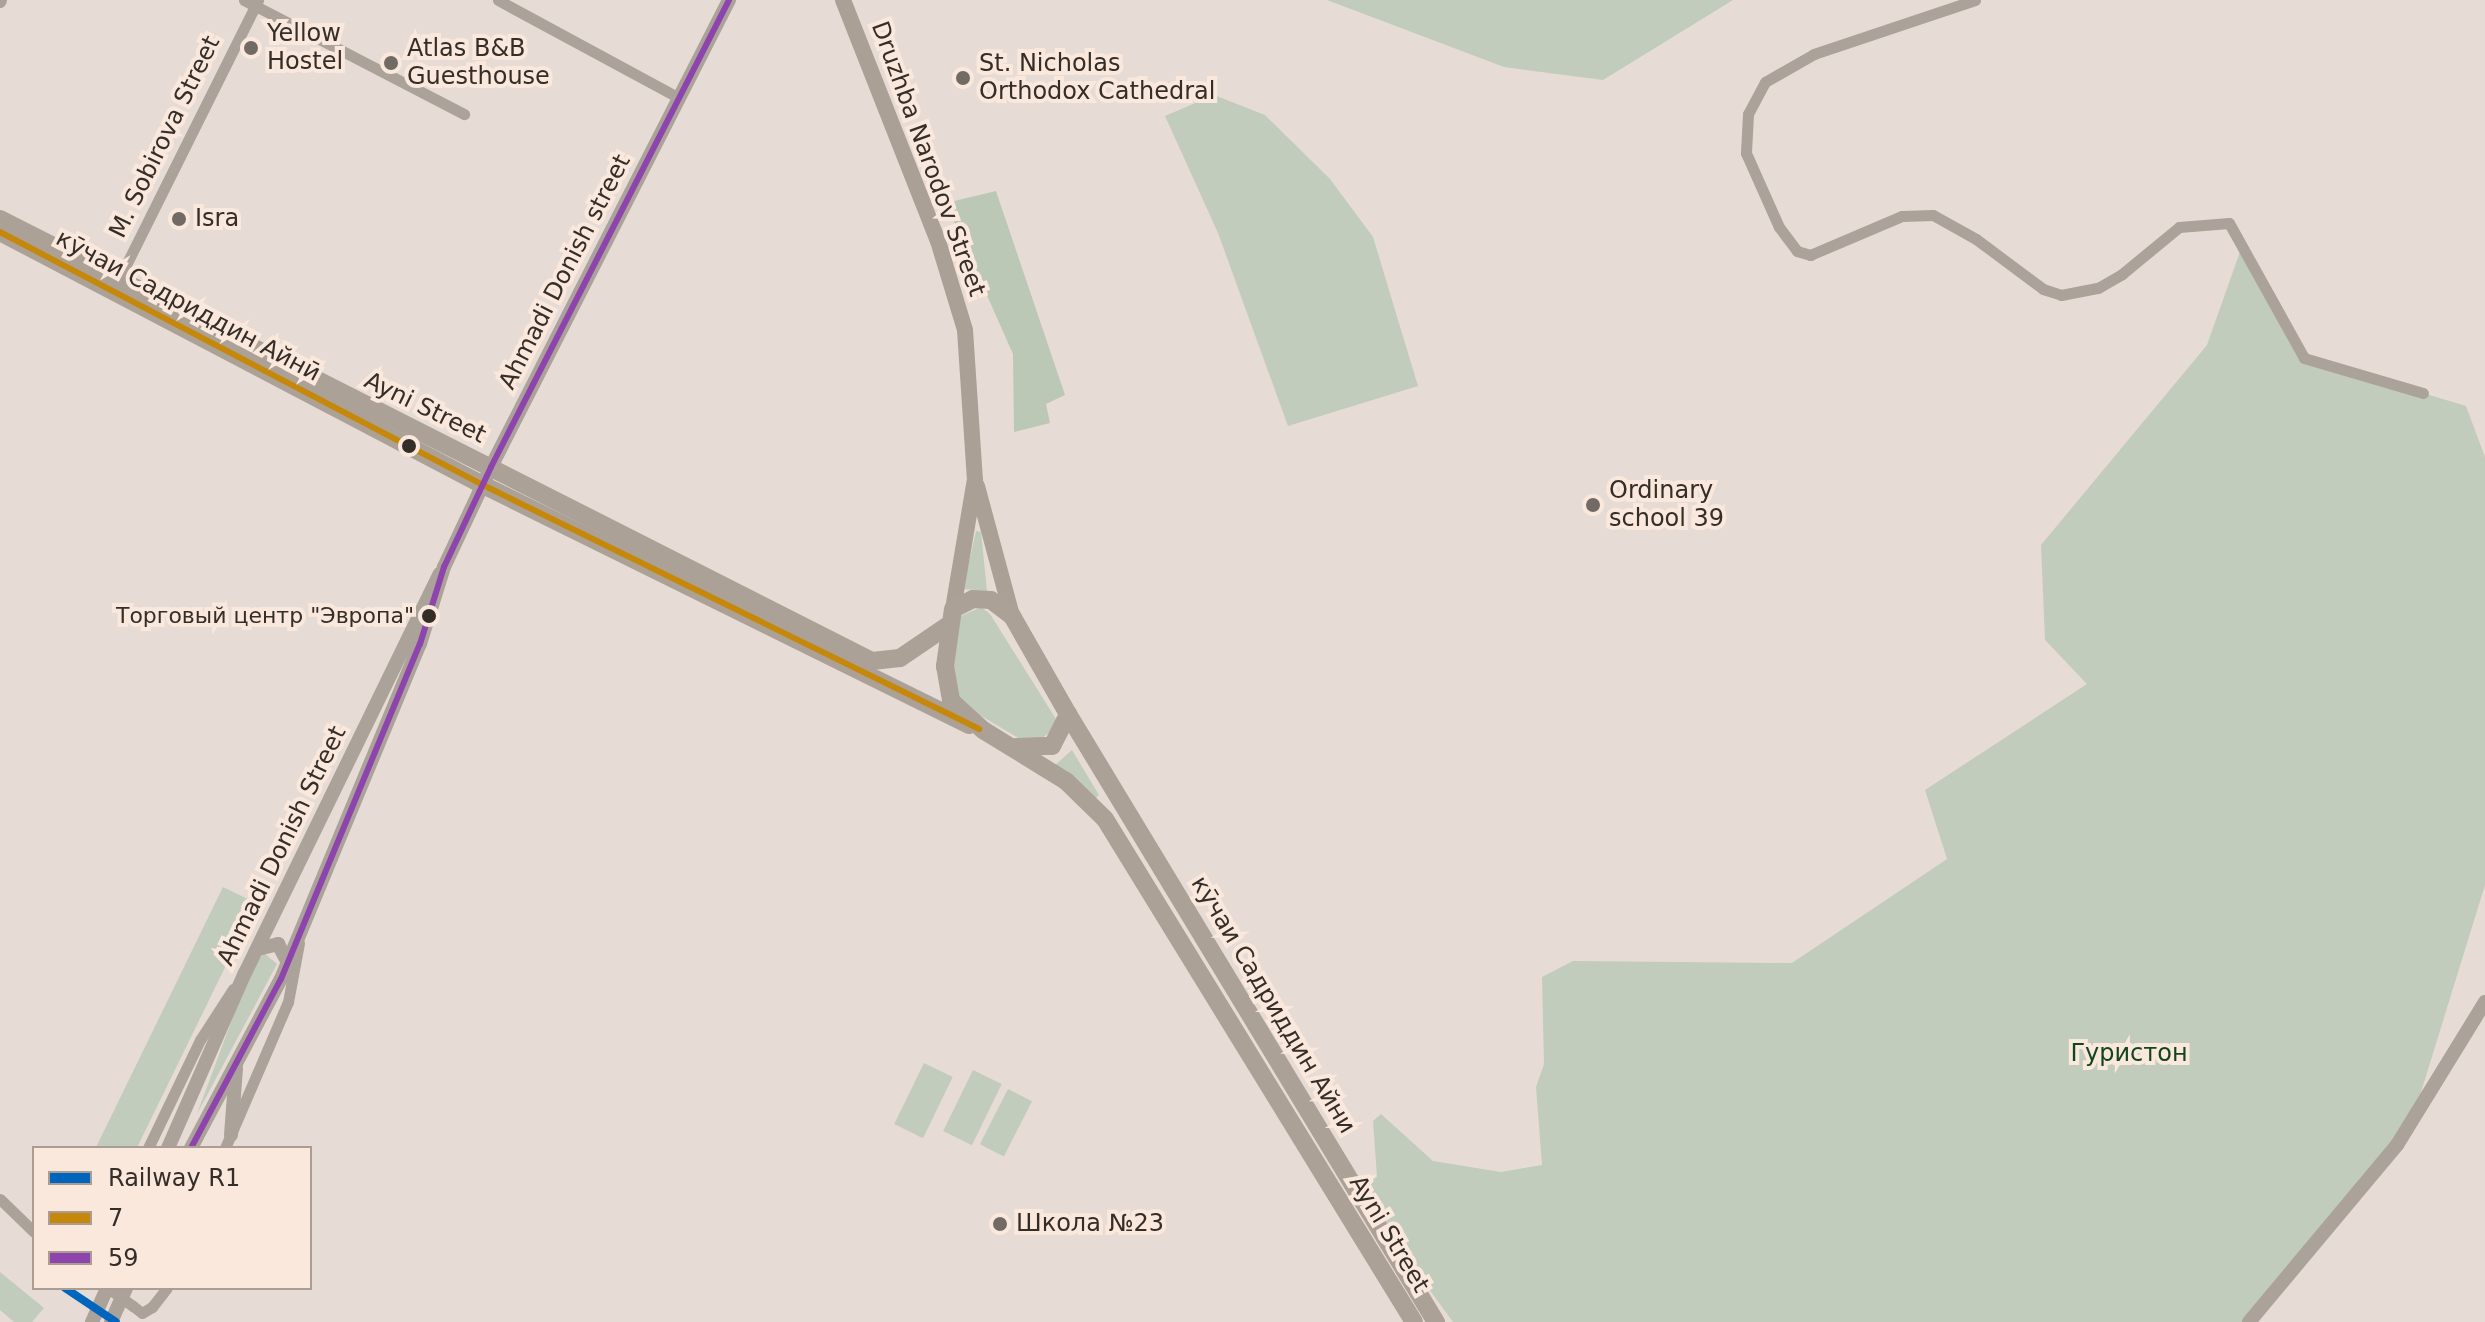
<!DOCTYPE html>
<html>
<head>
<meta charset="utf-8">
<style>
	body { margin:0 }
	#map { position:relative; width:2485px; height:1322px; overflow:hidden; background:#e6dcd5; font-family:"DejaVu Sans",sans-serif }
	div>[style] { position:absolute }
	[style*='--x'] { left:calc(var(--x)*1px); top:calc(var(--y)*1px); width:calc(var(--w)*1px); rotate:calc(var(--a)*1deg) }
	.green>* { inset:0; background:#c1ccbc; transform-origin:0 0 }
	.forest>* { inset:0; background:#bbc8b6 }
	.minor>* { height:11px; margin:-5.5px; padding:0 5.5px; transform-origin:5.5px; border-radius:5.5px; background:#aba299 }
	.tertiary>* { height:14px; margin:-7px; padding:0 7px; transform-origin:7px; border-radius:7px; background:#aba299 }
	.secondary>* { height:16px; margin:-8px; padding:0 8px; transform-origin:8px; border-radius:8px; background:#aba096 }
	.trunk>* { height:18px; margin:-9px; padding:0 9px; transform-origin:9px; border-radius:9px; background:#aca196 }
	.minor-bridge>* { height:11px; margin:-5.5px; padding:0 5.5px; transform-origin:5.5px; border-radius:5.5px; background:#aba299 }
	.bus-1>* { height:6px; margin:-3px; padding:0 3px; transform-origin:3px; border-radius:3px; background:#c6880a }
	.bus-2>* { height:6px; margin:-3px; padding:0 3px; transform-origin:3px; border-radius:3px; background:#8e44ad }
	.rail-1>* { height:8px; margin:-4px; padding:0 4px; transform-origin:4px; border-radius:4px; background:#0065bd }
	.dots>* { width:22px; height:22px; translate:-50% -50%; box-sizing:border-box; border:4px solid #fae8dc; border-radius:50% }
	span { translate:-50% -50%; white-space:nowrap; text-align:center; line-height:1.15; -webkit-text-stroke:8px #fae8dc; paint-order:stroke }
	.bus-label { font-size:22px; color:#342d28 }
	.right { translate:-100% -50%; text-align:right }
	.poi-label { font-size:24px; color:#342d28 }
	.left { translate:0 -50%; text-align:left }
	.street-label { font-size:24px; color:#342d28 }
	.park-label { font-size:24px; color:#11451f }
	.legend { position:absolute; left:32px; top:1146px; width:280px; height:144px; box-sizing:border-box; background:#fae8dc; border:2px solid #ab9d94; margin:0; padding:10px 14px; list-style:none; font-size:24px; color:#342d28 }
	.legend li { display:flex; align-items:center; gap:16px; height:40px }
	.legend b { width:40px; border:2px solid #ab9d94 }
</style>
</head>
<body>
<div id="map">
	<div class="green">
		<i style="clip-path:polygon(1327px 0,1733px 0,1603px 80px,1504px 67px)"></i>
		<i style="clip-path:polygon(1214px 95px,1265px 115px,1330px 179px,1373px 237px,1418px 386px,1288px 426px,1218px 233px,1165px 116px)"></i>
		<i style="clip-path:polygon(2242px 246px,2310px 359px,2466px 406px,2485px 457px,2485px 885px,2409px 1131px,2247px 1322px,1453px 1322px,1357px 1190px,1377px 1177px,1373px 1121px,1381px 1114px,1433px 1161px,1501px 1172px,1542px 1165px,1536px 1087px,1544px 1064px,1542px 977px,1573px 961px,1792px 963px,1947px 859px,1925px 790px,2087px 684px,2045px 640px,2041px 545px,2207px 345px)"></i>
		<i style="clip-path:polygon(976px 531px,981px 532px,987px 591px,963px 589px)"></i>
		<i style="clip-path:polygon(981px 607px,990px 614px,1056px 719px,1050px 732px,1032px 746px,961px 704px,949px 677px,959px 617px)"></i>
		<i style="clip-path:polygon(1072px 750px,1099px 795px,1095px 799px,1055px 765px)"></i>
		<i style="left:223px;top:887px;width:37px;height:288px;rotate:26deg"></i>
		<i style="clip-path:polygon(264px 953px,277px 964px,197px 1114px,250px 971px)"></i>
		<i style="left:924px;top:1063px;width:32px;height:68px;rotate:26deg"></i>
		<i style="left:973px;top:1070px;width:32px;height:68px;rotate:26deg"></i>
		<i style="left:1008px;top:1089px;width:27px;height:62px;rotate:27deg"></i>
		<i style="clip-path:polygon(0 1272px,44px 1308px,32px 1322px,14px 1322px,0 1310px)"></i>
	</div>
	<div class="forest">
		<i style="clip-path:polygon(996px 191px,1065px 395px,1046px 404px,1050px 423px,1014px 432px,1013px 354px,946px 203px)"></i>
	</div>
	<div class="minor">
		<i style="--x:244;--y:0;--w:248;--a:27.4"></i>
		<i style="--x:498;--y:0;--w:206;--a:28.4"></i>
		<i style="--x:1975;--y:0;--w:170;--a:161.5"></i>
		<i style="--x:1814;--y:54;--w:56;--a:150.3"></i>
		<i style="--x:1765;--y:82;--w:36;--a:118"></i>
		<i style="--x:1748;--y:114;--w:39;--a:93"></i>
		<i style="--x:1746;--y:153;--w:81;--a:66"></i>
		<i style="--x:1779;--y:227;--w:30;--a:53"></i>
		<i style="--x:1797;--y:251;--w:14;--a:17"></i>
		<i style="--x:1810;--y:255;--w:100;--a:-23"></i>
		<i style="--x:1902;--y:216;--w:31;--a:-2"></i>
		<i style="--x:1933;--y:215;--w:49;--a:29.2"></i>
		<i style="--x:1976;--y:239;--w:84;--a:36.7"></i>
		<i style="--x:2043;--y:289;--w:19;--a:18"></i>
		<i style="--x:2061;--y:295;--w:38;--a:-11"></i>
		<i style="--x:2098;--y:288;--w:28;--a:-30"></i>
		<i style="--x:2122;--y:274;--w:74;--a:-39.5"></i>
		<i style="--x:2179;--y:227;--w:50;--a:-4.6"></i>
		<i style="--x:2229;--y:223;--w:154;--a:60.9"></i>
		<i style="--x:2304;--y:358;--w:124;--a:16.4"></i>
		<i style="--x:0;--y:2;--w:2;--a:-63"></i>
		<i style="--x:117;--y:283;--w:316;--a:-63.5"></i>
		<i style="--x:148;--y:1148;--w:120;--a:-64.3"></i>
		<i style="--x:200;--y:1040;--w:61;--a:-57.1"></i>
		<i style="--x:225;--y:1148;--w:159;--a:-66.7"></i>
		<i style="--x:288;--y:1002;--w:60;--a:-79.4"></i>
		<i style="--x:0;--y:1199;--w:47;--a:44.1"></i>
		<i style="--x:133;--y:1306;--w:11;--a:38"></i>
		<i style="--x:142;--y:1313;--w:12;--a:-31"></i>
		<i style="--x:152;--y:1307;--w:24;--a:-52"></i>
	</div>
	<div class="tertiary">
		<i style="--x:258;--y:949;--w:21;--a:-14"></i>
		<i style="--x:278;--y:944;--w:21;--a:62"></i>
		<i style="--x:231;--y:1135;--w:67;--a:-85.7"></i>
		<i style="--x:168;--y:1148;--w:191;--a:-66.3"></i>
		<i style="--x:245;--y:973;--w:444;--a:-64"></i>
		<i style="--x:191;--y:1148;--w:191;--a:-62"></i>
		<i style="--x:281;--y:979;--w:363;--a:-67.5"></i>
		<i style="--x:420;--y:644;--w:81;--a:-72.7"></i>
		<i style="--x:444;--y:567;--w:110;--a:-64.8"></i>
		<i style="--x:491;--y:467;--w:524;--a:-62.99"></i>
		<i style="--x:92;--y:1322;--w:37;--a:-66"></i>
		<i style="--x:111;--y:1322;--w:37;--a:-66"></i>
		<i style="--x:2249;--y:1322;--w:231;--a:-50.1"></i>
		<i style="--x:2397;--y:1145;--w:168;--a:-58.4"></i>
	</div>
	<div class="secondary">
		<i style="--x:843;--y:0;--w:259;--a:68.5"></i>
		<i style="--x:938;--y:241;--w:93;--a:73.1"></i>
		<i style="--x:965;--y:330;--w:149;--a:86.2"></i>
		<i style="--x:975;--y:479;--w:132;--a:99.6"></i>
		<i style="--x:977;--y:486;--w:135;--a:74.9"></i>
	</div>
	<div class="trunk">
		<i style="--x:0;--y:219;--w:978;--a:26.88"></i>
		<i style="--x:872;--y:661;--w:28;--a:-6"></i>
		<i style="--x:900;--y:658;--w:60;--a:-34.2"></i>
		<i style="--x:0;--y:232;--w:545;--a:27.65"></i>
		<i style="--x:483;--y:485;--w:542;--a:26.28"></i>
		<i style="--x:1068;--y:714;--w:711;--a:58.82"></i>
		<i style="--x:1016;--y:747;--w:36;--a:-2"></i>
		<i style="--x:1052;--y:746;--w:36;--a:-63"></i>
		<i style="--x:1068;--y:714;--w:113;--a:-119.7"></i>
		<i style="--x:1012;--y:616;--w:26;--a:-143"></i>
		<i style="--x:991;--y:600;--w:18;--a:-177"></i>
		<i style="--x:973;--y:599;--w:22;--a:153"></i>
		<i style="--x:953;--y:609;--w:58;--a:98"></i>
		<i style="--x:945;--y:666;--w:36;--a:80"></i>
		<i style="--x:951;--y:701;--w:43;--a:42.2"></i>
		<i style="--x:983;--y:730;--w:97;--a:31.6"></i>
		<i style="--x:1066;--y:781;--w:54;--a:44.3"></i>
		<i style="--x:1105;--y:819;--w:590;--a:58.44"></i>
	</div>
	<div class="minor-bridge">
		<i style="--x:108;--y:1288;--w:31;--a:36"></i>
	</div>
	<div class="bus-1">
		<i style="--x:0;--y:232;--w:545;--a:27.65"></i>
		<i style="--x:483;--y:485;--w:553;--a:26.19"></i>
	</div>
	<div class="bus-2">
		<i style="--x:191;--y:1148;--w:191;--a:-62"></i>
		<i style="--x:281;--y:979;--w:363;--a:-67.5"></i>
		<i style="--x:420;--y:644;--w:81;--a:-72.7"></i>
		<i style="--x:444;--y:567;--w:110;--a:-64.8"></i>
		<i style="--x:491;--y:467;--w:524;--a:-62.99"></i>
	</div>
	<div class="rail-1">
		<i style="--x:65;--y:1288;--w:61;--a:33.7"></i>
	</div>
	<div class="dots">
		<i style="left:251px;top:48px;background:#726a65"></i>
		<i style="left:391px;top:63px;background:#726a65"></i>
		<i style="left:963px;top:78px;background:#726a65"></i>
		<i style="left:179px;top:219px;background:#726a65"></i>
		<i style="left:409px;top:446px;background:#342d28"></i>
		<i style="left:1593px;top:505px;background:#726a65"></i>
		<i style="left:429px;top:616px;background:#342d28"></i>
		<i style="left:1000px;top:1224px;background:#726a65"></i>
	</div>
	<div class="bus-label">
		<span class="right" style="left:414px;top:616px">Торговый центр "Эвропа"</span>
	</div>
	<div class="poi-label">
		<span class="left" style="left:267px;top:48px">Yellow<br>Hostel</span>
		<span class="left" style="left:407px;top:63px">Atlas B&amp;B<br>Guesthouse</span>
		<span class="left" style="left:979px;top:78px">St. Nicholas<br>Orthodox Cathedral</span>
		<span class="left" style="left:195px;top:219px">Isra</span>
		<span class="left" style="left:1609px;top:505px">Ordinary<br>school 39</span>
		<span class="left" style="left:1016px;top:1224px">Школа №23</span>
	</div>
	<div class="street-label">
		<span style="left:165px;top:137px;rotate:-64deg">M. Sobirova Street</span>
		<span style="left:928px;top:159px;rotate:70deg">Druzhba Narodov Street</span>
		<span style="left:565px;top:272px;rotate:-63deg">Ahmadi Donish street</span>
		<span style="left:188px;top:306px;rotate:28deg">кӯчаи Садриддин Айнӣ</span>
		<span style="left:425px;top:408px;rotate:26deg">Ayni Street</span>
		<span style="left:282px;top:846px;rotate:-64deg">Ahmadi Donish Street</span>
		<span style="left:1273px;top:1005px;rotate:59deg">кӯчаи Садриддин Айни</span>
		<span style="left:1389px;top:1234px;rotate:59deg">Ayni Street</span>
	</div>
	<div class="park-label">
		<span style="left:2129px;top:1054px">Гуристон</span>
	</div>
	<ul class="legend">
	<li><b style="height:10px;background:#0065bd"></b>Railway R1</li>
	<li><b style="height:10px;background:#c6880a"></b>7</li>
	<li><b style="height:10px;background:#8e44ad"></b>59</li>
	</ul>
</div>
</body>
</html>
